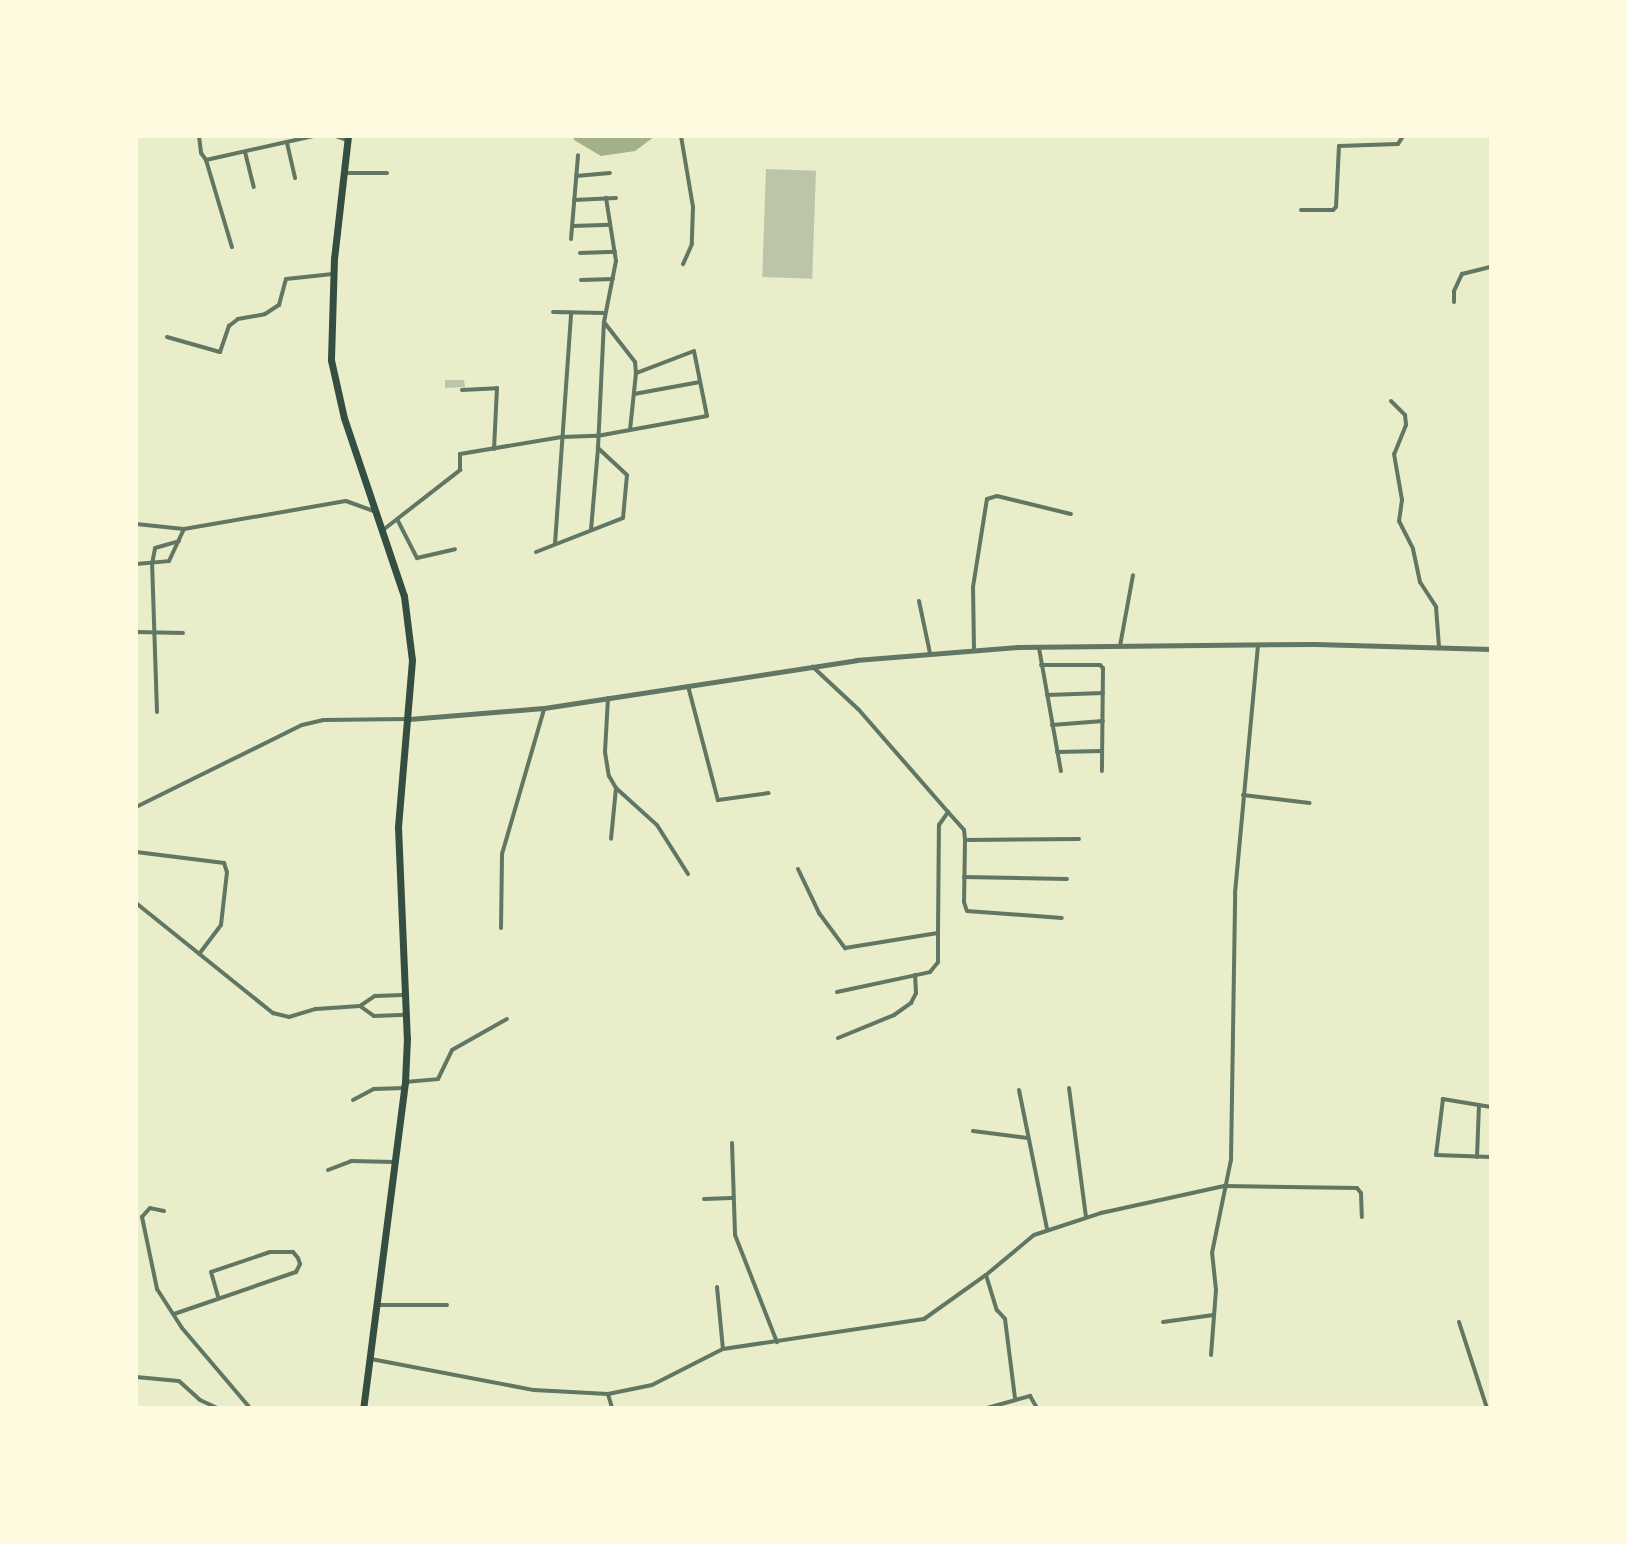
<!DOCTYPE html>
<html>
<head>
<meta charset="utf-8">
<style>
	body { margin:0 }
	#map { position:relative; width:1627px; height:1544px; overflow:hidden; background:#e9edc9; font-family:"Space Grotesk",sans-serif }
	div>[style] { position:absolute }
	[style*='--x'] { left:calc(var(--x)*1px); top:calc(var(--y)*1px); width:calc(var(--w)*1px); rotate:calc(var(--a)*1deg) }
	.water>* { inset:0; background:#a3b18a }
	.building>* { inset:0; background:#bcc5a7; transform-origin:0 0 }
	.minor>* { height:4px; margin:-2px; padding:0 2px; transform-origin:2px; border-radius:2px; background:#617663 }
	.tertiary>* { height:5px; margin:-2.5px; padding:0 2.5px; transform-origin:2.5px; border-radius:2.5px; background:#617663 }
	.primary>* { height:7px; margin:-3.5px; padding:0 3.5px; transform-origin:3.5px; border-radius:3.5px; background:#344e41 }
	span { translate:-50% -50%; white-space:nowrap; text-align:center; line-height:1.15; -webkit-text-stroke:8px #fefae0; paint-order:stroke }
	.frame { position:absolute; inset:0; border:138px solid #fefae0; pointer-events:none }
</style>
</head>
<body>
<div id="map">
	<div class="water">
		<i style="clip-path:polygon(573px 136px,655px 136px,635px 151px,601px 156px,574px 140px)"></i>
	</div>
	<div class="building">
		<i style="left:766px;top:169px;width:50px;height:108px;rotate:2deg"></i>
		<i style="clip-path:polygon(445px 380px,464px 380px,465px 387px,445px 388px)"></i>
	</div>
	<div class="minor">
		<i style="--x:199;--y:136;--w:17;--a:83"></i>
		<i style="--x:201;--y:153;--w:9;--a:54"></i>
		<i style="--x:206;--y:160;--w:91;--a:73.4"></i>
		<i style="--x:336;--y:136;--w:12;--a:20"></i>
		<i style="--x:681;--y:136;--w:72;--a:80.4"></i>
		<i style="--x:693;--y:207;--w:37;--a:92"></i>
		<i style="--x:692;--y:244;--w:22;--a:114"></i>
		<i style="--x:287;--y:143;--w:36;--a:77"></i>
		<i style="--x:245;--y:152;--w:36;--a:76"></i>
		<i style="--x:206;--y:160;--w:110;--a:-12.6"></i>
		<i style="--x:344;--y:173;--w:43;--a:0"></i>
		<i style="--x:576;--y:176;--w:34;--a:-5"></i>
		<i style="--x:574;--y:200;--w:42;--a:-2.7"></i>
		<i style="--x:1301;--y:210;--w:32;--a:0"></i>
		<i style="--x:1333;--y:210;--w:4;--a:-45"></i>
		<i style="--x:1336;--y:207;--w:61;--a:-87.2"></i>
		<i style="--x:1339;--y:146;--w:59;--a:-1.9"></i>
		<i style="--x:1398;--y:144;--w:9;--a:-58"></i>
		<i style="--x:573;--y:226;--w:37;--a:-2"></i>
		<i style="--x:571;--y:239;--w:84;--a:-85.2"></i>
		<i style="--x:580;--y:253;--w:35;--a:-2"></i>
		<i style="--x:581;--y:280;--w:32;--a:-2"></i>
		<i style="--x:1454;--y:302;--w:11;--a:-90"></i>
		<i style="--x:1454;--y:291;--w:19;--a:-65"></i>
		<i style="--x:1462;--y:274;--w:30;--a:-14"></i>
		<i style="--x:553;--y:312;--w:52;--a:1.1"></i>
		<i style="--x:604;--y:322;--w:51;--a:52.2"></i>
		<i style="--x:635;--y:362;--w:11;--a:85"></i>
		<i style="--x:167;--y:337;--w:55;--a:15.8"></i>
		<i style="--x:220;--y:352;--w:28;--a:-71"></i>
		<i style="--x:229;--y:326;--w:11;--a:-38"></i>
		<i style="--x:238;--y:319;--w:27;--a:-10"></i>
		<i style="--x:265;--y:314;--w:17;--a:-33"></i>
		<i style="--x:279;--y:305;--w:27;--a:-75"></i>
		<i style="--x:286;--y:279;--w:47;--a:-6.1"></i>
		<i style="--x:462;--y:390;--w:35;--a:-3"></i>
		<i style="--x:497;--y:388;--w:61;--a:92.8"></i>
		<i style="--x:634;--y:394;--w:67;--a:-10.3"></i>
		<i style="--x:1391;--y:401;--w:20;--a:45"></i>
		<i style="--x:1405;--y:415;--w:10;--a:84"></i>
		<i style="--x:1406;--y:425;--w:31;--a:112"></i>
		<i style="--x:1394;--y:454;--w:47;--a:80.1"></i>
		<i style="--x:1402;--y:500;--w:21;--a:98"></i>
		<i style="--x:1399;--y:521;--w:31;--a:63"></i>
		<i style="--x:1413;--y:549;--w:34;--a:78"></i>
		<i style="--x:1420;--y:582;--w:30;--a:57"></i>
		<i style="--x:1436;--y:607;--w:40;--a:85.7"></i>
		<i style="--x:397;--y:519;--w:44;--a:62.9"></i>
		<i style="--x:417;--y:558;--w:39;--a:-13"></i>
		<i style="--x:136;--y:524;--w:48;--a:5.9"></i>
		<i style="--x:184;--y:529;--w:164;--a:-9.8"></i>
		<i style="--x:346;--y:501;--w:29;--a:20"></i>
		<i style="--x:383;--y:530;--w:98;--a:-37.9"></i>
		<i style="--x:460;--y:470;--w:16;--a:-90"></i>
		<i style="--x:460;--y:454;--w:103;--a:-9.5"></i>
		<i style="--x:562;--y:437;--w:35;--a:-2"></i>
		<i style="--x:597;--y:436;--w:112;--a:-10.3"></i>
		<i style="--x:707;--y:416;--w:66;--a:-101.3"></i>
		<i style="--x:694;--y:351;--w:62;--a:159.2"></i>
		<i style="--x:636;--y:373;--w:57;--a:96"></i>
		<i style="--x:591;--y:530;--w:81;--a:-85.1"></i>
		<i style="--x:555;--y:544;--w:232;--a:-86"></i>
		<i style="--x:536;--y:552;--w:93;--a:-21.3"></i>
		<i style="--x:623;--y:518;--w:43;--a:-84.7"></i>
		<i style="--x:627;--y:475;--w:40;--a:-137"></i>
		<i style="--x:598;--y:448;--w:126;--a:-87.3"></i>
		<i style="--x:604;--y:322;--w:62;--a:-78.9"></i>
		<i style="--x:616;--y:261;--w:64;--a:-99"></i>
		<i style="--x:136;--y:564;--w:33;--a:-5"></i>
		<i style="--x:169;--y:561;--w:35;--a:-65"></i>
		<i style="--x:919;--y:601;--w:53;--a:78.1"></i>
		<i style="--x:136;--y:632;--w:47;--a:1.2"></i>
		<i style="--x:1120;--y:646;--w:72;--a:-79.6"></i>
		<i style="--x:1039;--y:648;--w:125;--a:79.9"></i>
		<i style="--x:974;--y:650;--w:63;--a:-90.9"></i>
		<i style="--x:973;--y:587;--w:89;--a:-81"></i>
		<i style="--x:987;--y:499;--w:10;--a:-17"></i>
		<i style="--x:997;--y:496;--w:76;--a:13.7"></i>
		<i style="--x:1041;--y:665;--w:59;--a:0"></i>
		<i style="--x:1100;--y:665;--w:4;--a:45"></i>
		<i style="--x:1103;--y:668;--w:103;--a:90.6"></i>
		<i style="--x:688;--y:686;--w:118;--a:75.3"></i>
		<i style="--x:718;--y:800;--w:51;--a:-7.8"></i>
		<i style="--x:1047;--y:695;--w:56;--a:-2"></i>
		<i style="--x:608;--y:698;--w:54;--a:93.2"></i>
		<i style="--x:605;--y:752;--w:24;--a:81"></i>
		<i style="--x:609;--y:776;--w:14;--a:60"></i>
		<i style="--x:616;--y:788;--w:51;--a:95.6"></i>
		<i style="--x:157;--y:712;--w:148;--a:-91.9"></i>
		<i style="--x:152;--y:564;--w:16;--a:-79"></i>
		<i style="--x:155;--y:548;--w:25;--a:-16"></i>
		<i style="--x:1052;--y:725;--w:51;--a:-4.5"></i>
		<i style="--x:1057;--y:752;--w:45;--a:-1.3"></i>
		<i style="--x:616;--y:788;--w:55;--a:42.1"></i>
		<i style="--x:657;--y:825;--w:58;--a:57.7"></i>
		<i style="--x:1243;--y:795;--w:67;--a:6.8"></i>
		<i style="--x:136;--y:807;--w:185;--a:-26.3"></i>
		<i style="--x:302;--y:725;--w:22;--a:-13"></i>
		<i style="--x:323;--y:720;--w:84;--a:-0.7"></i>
		<i style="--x:948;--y:812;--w:24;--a:48"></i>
		<i style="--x:964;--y:830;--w:10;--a:84"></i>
		<i style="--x:965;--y:840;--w:114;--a:-0.5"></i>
		<i style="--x:965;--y:840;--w:62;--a:90.9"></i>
		<i style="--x:964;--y:902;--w:9;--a:72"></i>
		<i style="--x:967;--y:911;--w:95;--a:4.2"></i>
		<i style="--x:136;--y:852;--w:89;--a:7.1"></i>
		<i style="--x:224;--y:863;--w:9;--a:72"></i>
		<i style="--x:227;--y:872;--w:53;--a:96.5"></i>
		<i style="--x:221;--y:925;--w:36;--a:127"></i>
		<i style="--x:798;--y:869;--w:49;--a:64.5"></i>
		<i style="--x:819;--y:913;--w:44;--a:53.4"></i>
		<i style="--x:845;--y:948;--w:94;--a:-9.2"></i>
		<i style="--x:938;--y:933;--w:108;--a:-89.5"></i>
		<i style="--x:939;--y:825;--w:16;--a:-55"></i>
		<i style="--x:948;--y:812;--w:137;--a:-131.1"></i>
		<i style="--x:858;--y:709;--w:62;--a:-137"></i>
		<i style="--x:964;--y:877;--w:103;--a:1.1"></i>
		<i style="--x:136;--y:903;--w:176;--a:38.8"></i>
		<i style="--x:273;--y:1013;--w:16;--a:14"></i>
		<i style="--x:289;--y:1017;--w:28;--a:-17"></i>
		<i style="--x:316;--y:1009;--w:44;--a:-3.9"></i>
		<i style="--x:360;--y:1006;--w:18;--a:-34"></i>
		<i style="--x:375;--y:996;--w:28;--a:-2"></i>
		<i style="--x:501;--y:928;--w:74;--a:-89.2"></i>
		<i style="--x:502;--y:854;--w:151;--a:-73.8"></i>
		<i style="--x:837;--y:992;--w:95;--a:-12.1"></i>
		<i style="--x:930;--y:972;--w:13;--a:-51"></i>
		<i style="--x:938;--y:962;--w:29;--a:-90"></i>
		<i style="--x:360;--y:1006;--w:17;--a:36"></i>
		<i style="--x:374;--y:1016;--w:33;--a:-2"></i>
		<i style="--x:838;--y:1038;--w:61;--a:-22.3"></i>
		<i style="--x:894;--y:1015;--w:21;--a:-35"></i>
		<i style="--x:911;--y:1003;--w:11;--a:-63"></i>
		<i style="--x:916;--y:993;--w:18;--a:-93"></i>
		<i style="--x:405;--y:1082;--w:33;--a:-5"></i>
		<i style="--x:438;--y:1079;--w:32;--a:-64"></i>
		<i style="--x:452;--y:1050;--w:63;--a:-29.4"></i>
		<i style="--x:1069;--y:1088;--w:130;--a:82.5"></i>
		<i style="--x:1019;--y:1090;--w:142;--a:78.6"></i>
		<i style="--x:353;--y:1100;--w:24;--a:-28"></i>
		<i style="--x:374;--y:1089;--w:30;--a:-2"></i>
		<i style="--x:1491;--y:1107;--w:49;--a:-170.5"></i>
		<i style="--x:1443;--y:1099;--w:56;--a:97.1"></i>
		<i style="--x:1436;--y:1155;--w:55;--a:2.1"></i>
		<i style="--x:973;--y:1131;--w:55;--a:7.3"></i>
		<i style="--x:732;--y:1143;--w:92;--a:88.1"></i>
		<i style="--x:735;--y:1235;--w:115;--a:68.6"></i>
		<i style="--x:1477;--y:1157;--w:52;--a:-87.8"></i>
		<i style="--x:328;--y:1170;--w:25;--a:-21"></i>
		<i style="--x:351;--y:1161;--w:43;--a:1.3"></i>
		<i style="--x:704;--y:1199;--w:28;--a:-2"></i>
		<i style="--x:164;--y:1211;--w:14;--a:-168"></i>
		<i style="--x:150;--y:1208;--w:12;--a:132"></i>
		<i style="--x:142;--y:1217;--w:74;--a:78.2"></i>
		<i style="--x:157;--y:1289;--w:46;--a:57.3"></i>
		<i style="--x:182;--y:1328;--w:105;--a:49.6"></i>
		<i style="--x:986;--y:1275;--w:37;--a:73"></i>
		<i style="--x:997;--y:1310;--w:12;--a:48"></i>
		<i style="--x:1005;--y:1319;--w:80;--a:82.8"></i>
		<i style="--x:717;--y:1287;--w:62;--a:84.5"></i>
		<i style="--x:378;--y:1305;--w:69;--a:0"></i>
		<i style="--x:174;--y:1314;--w:129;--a:-19"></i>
		<i style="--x:296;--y:1272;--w:9;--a:-63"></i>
		<i style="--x:300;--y:1264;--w:6;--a:-108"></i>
		<i style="--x:298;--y:1258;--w:8;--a:-130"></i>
		<i style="--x:293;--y:1252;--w:23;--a:180"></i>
		<i style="--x:270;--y:1252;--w:62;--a:161.3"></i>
		<i style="--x:211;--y:1272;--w:25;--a:74"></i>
		<i style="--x:1163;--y:1322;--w:51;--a:-7.8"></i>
		<i style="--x:1459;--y:1322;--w:90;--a:72"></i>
		<i style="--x:1211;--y:1355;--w:65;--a:-85.6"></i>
		<i style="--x:1216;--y:1290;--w:37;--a:-96"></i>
		<i style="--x:1212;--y:1253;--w:95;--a:-78.5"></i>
		<i style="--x:1231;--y:1160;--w:267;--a:-89.1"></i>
		<i style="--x:1235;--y:893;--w:249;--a:-84.7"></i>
		<i style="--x:371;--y:1359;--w:166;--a:10.8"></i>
		<i style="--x:534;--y:1390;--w:74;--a:3.1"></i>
		<i style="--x:608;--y:1394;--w:45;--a:-11.6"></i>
		<i style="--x:652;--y:1385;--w:80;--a:-26.9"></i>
		<i style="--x:723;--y:1349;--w:203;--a:-8.5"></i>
		<i style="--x:924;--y:1319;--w:76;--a:-35.4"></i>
		<i style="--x:986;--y:1275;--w:62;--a:-39.8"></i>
		<i style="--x:1034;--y:1235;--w:71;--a:-18.2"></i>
		<i style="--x:1101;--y:1213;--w:126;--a:-12.4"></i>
		<i style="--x:1224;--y:1186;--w:133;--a:0.9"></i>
		<i style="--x:1357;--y:1188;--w:6;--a:51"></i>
		<i style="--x:1361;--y:1193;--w:24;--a:88"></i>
		<i style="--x:136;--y:1377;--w:43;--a:5.3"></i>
		<i style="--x:179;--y:1381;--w:28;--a:42"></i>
		<i style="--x:200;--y:1400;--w:19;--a:25"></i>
		<i style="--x:608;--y:1394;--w:15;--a:74"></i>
		<i style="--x:987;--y:1408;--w:45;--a:-15.6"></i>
		<i style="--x:1030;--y:1396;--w:14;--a:60"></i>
	</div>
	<div class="tertiary">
		<i style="--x:409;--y:719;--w:135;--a:-4.7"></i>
		<i style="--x:544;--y:708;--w:316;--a:-8.7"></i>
		<i style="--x:856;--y:660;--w:163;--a:-4.6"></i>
		<i style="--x:1018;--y:647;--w:297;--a:-0.6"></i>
		<i style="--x:1315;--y:644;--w:176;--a:1.6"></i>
	</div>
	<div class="primary">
		<i style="--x:348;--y:136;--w:123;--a:96.5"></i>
		<i style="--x:334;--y:258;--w:102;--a:91.7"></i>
		<i style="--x:331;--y:360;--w:59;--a:77.4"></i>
		<i style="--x:344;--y:418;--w:188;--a:71.4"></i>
		<i style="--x:404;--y:596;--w:64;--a:82.9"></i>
		<i style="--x:412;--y:660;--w:168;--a:94.8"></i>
		<i style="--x:398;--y:827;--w:211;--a:87.6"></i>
		<i style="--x:407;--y:1038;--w:44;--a:92.6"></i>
		<i style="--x:405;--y:1082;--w:329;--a:97.3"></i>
	</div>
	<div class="frame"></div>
</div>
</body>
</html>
